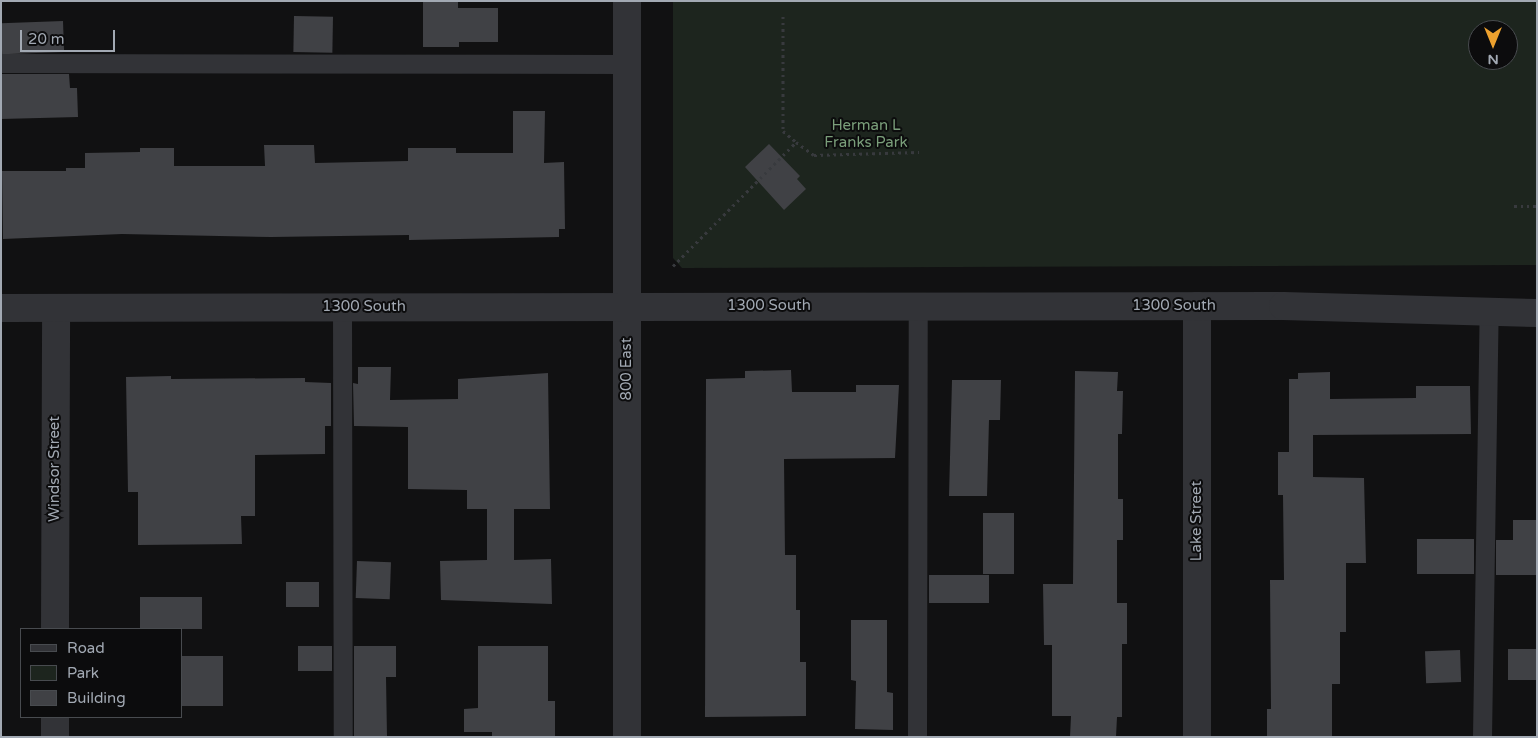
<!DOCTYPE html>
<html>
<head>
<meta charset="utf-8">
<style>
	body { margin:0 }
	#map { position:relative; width:1538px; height:738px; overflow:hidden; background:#111112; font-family:"Varela Round",sans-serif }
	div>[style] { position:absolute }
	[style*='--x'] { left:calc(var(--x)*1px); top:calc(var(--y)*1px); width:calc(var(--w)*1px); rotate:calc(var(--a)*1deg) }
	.green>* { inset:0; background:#1d251e }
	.building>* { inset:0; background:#404145; transform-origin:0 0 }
	.path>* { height:3px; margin-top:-1.5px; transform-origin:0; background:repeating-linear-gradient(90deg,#383a3e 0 2.5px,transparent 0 6.5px) }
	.service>* { height:19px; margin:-9.5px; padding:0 9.5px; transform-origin:9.5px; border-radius:9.5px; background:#323337 }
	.minor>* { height:28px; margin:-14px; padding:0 14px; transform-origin:14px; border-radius:14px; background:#323337 }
	.tertiary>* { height:28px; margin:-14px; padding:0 14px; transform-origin:14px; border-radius:14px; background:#323337 }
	span { translate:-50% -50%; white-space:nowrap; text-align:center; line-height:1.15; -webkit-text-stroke:4px #0c0c0d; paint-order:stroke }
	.park-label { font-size:15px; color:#7a9e7a }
	.street-label { font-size:15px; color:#a2a9b3 }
	.frame { position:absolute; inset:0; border:2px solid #a2a9b3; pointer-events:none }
	.legend { position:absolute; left:20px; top:628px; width:162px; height:90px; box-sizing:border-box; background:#0c0c0d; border:1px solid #484b4f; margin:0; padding:6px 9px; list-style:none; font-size:15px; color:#a2a9b3 }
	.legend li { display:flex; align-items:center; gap:10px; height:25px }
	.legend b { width:25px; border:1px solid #484b4f }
	.north { position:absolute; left:1468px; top:20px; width:50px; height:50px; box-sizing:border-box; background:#0c0c0d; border:1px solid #484b4f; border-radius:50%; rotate:180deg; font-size:14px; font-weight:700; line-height:20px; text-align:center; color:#a2a9b3 }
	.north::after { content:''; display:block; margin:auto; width:18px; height:22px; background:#eda12e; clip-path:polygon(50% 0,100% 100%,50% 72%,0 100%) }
	.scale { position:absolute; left:20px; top:30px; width:95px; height:22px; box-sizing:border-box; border:2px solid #a2a9b3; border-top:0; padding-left:6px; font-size:15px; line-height:18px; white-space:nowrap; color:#a2a9b3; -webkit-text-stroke:4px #0c0c0d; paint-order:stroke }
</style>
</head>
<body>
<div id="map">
	<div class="green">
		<i style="clip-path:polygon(evenodd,673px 1px,1537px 1px,1537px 265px,682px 268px,673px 258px,673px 1px,1478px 30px,1508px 30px,1508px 60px,1478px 60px,1478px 30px)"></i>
	</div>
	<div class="building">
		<i style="clip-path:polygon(423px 1px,458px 1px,458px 8px,498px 8px,498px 42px,459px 42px,459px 47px,423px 47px)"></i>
		<i style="left:294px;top:16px;width:39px;height:36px;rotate:1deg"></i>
		<i style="left:63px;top:21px;width:31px;height:62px;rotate:88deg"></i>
		<i style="clip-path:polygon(1px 74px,69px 74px,70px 88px,77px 88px,78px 117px,1px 119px)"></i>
		<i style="clip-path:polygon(513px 111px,545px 111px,544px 163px,564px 162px,565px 229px,559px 229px,559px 237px,409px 240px,409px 235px,271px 237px,122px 234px,3px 239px,2px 171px,66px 171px,66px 168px,85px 168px,85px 153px,140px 152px,140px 148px,174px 148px,174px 166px,265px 166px,264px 145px,314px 145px,315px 163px,408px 161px,408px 148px,456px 148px,456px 153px,513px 153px)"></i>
		<i style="clip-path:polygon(769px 144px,800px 176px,797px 179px,806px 189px,784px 210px,745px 167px)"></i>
		<i style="clip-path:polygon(358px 367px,391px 367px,390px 400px,458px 399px,458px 379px,548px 373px,550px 509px,514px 509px,514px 560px,551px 559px,552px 604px,441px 600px,440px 561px,487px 560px,487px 509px,467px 509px,467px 490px,408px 489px,408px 427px,354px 426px,353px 383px,358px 384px)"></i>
		<i style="clip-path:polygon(791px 370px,792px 392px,856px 392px,856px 385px,899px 385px,895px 458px,784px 459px,785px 555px,796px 555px,796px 610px,800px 610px,800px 662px,806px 662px,806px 716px,705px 717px,706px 379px,745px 378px,745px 371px)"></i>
		<i style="clip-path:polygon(1075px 371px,1118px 372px,1117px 391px,1123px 391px,1122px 434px,1118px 434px,1118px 499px,1123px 499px,1123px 540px,1117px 540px,1117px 603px,1127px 603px,1127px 644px,1122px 644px,1122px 717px,1117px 717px,1116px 737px,1070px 737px,1071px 716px,1052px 716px,1052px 645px,1044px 645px,1043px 584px,1073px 584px)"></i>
		<i style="clip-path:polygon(1330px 372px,1330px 399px,1416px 398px,1416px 386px,1470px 386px,1471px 434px,1313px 435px,1313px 477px,1364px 478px,1366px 563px,1346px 563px,1346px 632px,1340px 632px,1340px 684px,1332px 684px,1332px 737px,1267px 737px,1267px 709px,1271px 709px,1270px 580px,1284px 580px,1283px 495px,1278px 495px,1278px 452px,1289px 452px,1289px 379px,1298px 379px,1298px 373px)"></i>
		<i style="clip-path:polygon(171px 376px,171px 379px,305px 378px,305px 382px,331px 383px,331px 426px,325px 426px,325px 454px,255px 455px,255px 516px,241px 516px,242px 544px,138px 545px,138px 492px,128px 492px,126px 377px)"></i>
		<i style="clip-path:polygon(952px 380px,1001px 380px,1000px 420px,989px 420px,987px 496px,949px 496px)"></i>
		<i style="left:983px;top:513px;width:31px;height:61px"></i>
		<i style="clip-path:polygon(1513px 520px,1537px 520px,1537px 575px,1496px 575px,1496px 540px,1513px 540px)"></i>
		<i style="left:1417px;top:539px;width:57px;height:35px"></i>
		<i style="left:357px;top:561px;width:34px;height:37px;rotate:2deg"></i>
		<i style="left:929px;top:575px;width:60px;height:28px"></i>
		<i style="left:319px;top:582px;width:25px;height:33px;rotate:90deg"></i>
		<i style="left:202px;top:597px;width:32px;height:62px;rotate:90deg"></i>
		<i style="clip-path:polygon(851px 620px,887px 620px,887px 692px,893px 693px,893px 730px,855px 729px,856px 681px,851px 680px)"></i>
		<i style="left:298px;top:646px;width:34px;height:25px"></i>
		<i style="clip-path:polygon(354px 646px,396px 646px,396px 677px,386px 677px,387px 737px,354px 737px)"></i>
		<i style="clip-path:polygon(478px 646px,548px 646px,548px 701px,555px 701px,555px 737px,492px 737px,492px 732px,464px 732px,464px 709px,478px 708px)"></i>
		<i style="left:1508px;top:649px;width:29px;height:31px"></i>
		<i style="left:1460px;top:650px;width:32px;height:35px;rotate:88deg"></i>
		<i style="left:223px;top:656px;width:50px;height:42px;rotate:90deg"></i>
	</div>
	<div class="path">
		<i style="--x:783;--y:16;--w:115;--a:90"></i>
		<i style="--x:783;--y:131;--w:17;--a:40"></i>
		<i style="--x:1514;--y:206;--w:23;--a:0"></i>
		<i style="--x:673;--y:266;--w:175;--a:-45.2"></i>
		<i style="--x:796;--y:142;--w:22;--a:36"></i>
		<i style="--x:814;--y:155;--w:105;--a:-1.6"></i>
	</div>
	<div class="service">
		<i style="--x:1;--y:63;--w:626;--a:0.09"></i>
		<i style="--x:342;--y:307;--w:430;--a:89.9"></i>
		<i style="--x:917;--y:737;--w:431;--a:-89.9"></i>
		<i style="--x:1482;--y:737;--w:425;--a:-89.1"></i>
	</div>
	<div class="minor">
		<i style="--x:1197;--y:306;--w:431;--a:90"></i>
		<i style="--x:55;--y:629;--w:321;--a:-89.8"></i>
		<i style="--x:55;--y:717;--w:20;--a:90"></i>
		<i style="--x:627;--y:737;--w:736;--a:-90"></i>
	</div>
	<div class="tertiary">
		<i style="--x:1;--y:308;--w:1282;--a:-0.09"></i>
		<i style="--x:1283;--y:306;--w:254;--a:1.6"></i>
	</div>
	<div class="park-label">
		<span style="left:866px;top:134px">Herman L<br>Franks Park</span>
	</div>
	<div class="street-label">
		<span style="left:769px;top:306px">1300 South</span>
		<span style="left:1174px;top:306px">1300 South</span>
		<span style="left:364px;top:307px">1300 South</span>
		<span style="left:627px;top:369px;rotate:-90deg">800 East</span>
		<span style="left:55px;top:469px;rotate:-90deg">Windsor Street</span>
		<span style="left:1197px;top:521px;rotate:-90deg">Lake Street</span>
	</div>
	<div class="frame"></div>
	<ul class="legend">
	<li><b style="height:6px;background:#323337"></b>Road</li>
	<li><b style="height:14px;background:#1d251e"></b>Park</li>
	<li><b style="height:14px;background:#404145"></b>Building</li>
	</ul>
	<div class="north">N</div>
	<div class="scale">20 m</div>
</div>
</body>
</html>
